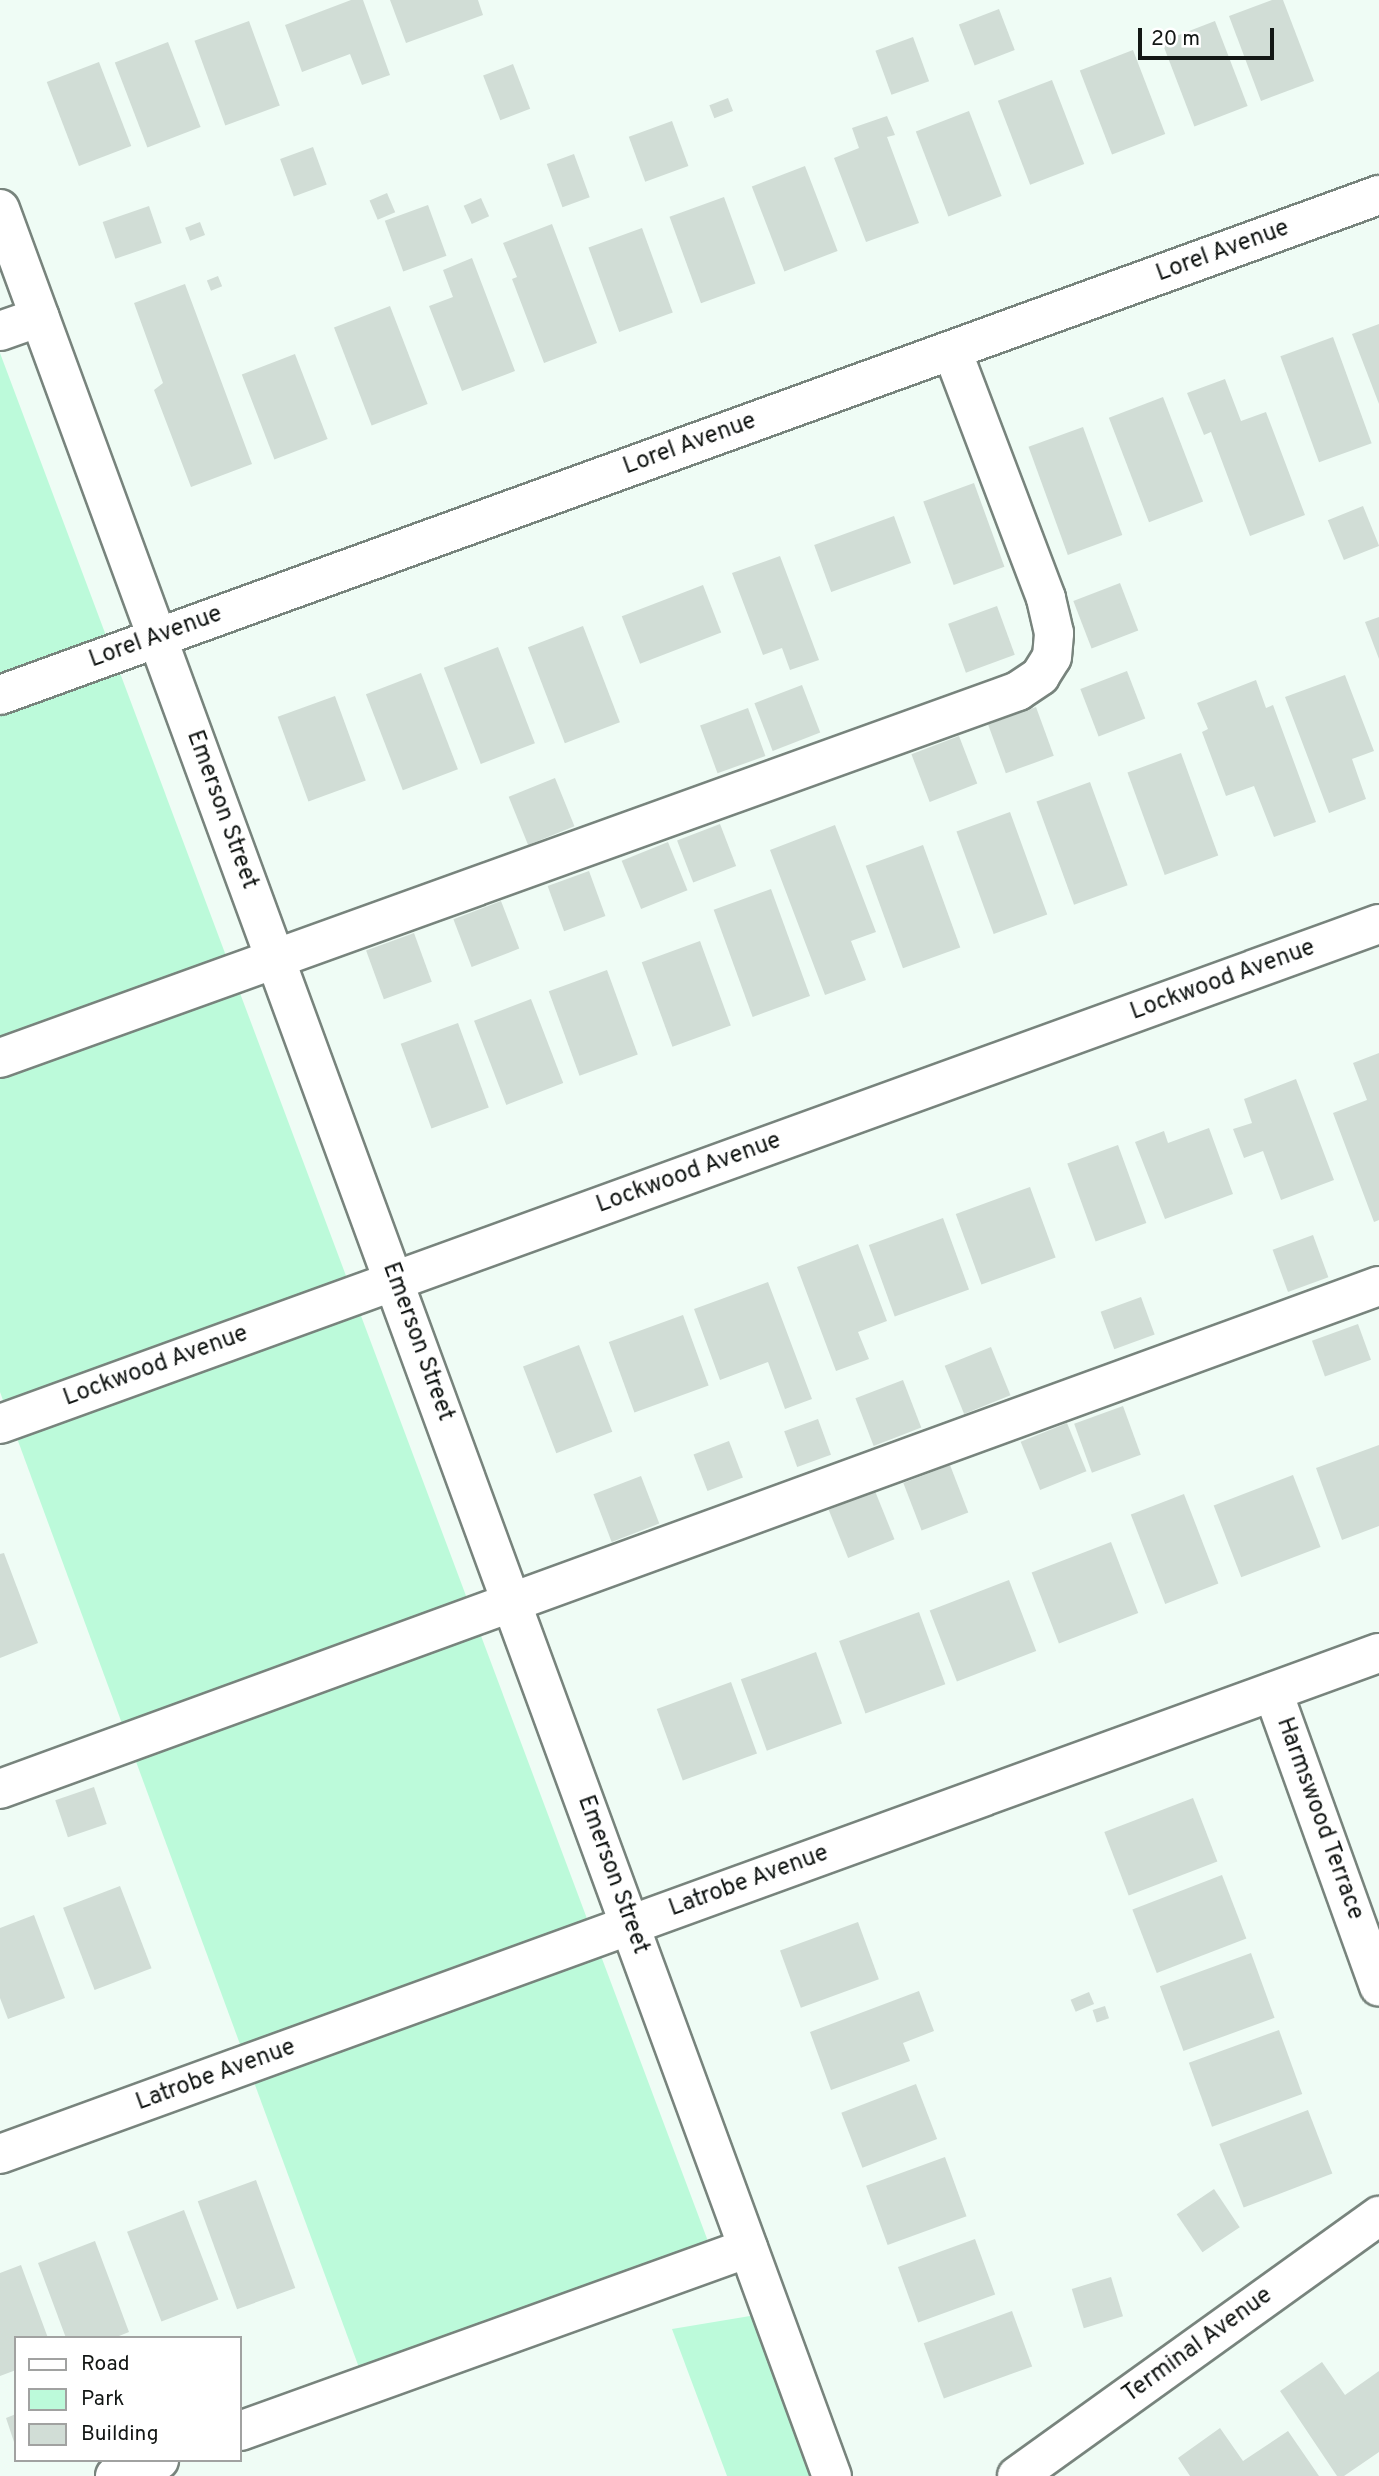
<!DOCTYPE html>
<html>
<head>
<meta charset="utf-8">
<style>
	body { margin:0 }
	#map { position:relative; width:1379px; height:2476px; overflow:hidden; background:#effcf5; font-family:Overpass,sans-serif }
	div>[style] { position:absolute }
	[style*='--x'] { left:calc(var(--x)*1px); top:calc(var(--y)*1px); width:calc(var(--w)*1px); rotate:calc(var(--a)*1deg) }
	.green>* { inset:0; background:#bcfada }
	.building>* { inset:0; background:#d1ddd6; transform-origin:0 0 }
	.roads { filter:drop-shadow(2px 0 #78847d) drop-shadow(-2px 0 #78847d) drop-shadow(0 2px #78847d) drop-shadow(0 -2px #78847d) }
	.minor>* { height:38px; margin:-19px; padding:0 19px; transform-origin:19px; border-radius:19px; background:#fff }
	span { translate:-50% -50%; white-space:nowrap; text-align:center; line-height:1.15; -webkit-text-stroke:5px #fff; paint-order:stroke }
	.street-label { font-size:24px; color:#131715 }
	.legend { position:absolute; left:14px; top:2336px; width:228px; height:126px; box-sizing:border-box; background:#fff; border:2px solid #a1a2a1; margin:0; padding:9px 12px; list-style:none; font-size:21px; color:#131715 }
	.legend li { display:flex; align-items:center; gap:14px; height:35px }
	.legend b { width:35px; border:2px solid #a1a2a1 }
	.scale { position:absolute; left:1138px; top:28px; width:136px; height:32px; box-sizing:border-box; border:4px solid #131715; border-top:0; padding-left:9px; font-size:21px; line-height:24px; white-space:nowrap; color:#131715; -webkit-text-stroke:5px #fff; paint-order:stroke }
</style>
</head>
<body>
<div id="map">
	<div class="green">
		<i style="clip-path:polygon(0 353px,709px 2244px,361px 2373px,0 1392px)"></i>
		<i style="clip-path:polygon(756px 2315px,819px 2476px,727px 2476px,672px 2329px)"></i>
	</div>
	<div class="building">
		<i style="clip-path:polygon(351px 0,363px 0,390px 75px,362px 85px,350px 54px,302px 72px,285px 25px)"></i>
		<i style="clip-path:polygon(390px 0,478px 0,483px 15px,406px 43px)"></i>
		<i style="clip-path:polygon(1272px 0,1283px 0,1314px 81px,1261px 101px,1229px 16px)"></i>
		<i style="left:999px;top:9px;width:44px;height:43px;rotate:69deg"></i>
		<i style="left:249px;top:21px;width:90px;height:58px;rotate:70deg"></i>
		<i style="left:1215px;top:21px;width:91px;height:57px;rotate:69deg"></i>
		<i style="left:913px;top:37px;width:47px;height:40px;rotate:70deg"></i>
		<i style="left:168px;top:42px;width:91px;height:57px;rotate:69deg"></i>
		<i style="left:1133px;top:50px;width:90px;height:57px;rotate:69deg"></i>
		<i style="left:99px;top:62px;width:90px;height:56px;rotate:69deg"></i>
		<i style="left:513px;top:64px;width:48px;height:32px;rotate:69deg"></i>
		<i style="left:1052px;top:80px;width:90px;height:58px;rotate:69deg"></i>
		<i style="left:728px;top:98px;width:14px;height:20px;rotate:69deg"></i>
		<i style="left:969px;top:111px;width:91px;height:57px;rotate:69deg"></i>
		<i style="clip-path:polygon(887px 116px,895px 135px,887px 137px,919px 223px,866px 242px,834px 158px,859px 148px,852px 128px)"></i>
		<i style="left:672px;top:121px;width:48px;height:46px;rotate:70deg"></i>
		<i style="left:313px;top:147px;width:40px;height:35px;rotate:70deg"></i>
		<i style="left:574px;top:154px;width:46px;height:29px;rotate:70deg"></i>
		<i style="left:805px;top:166px;width:91px;height:57px;rotate:69deg"></i>
		<i style="left:387px;top:193px;width:21px;height:19px;rotate:67deg"></i>
		<i style="left:724px;top:197px;width:92px;height:58px;rotate:70deg"></i>
		<i style="left:481px;top:198px;width:20px;height:19px;rotate:66deg"></i>
		<i style="left:428px;top:205px;width:54px;height:46px;rotate:70deg"></i>
		<i style="left:149px;top:206px;width:39px;height:49px;rotate:71deg"></i>
		<i style="left:200px;top:222px;width:14px;height:16px;rotate:69deg"></i>
		<i style="clip-path:polygon(552px 224px,597px 343px,544px 363px,512px 279px,517px 277px,503px 243px)"></i>
		<i style="left:642px;top:228px;width:90px;height:57px;rotate:70deg"></i>
		<i style="clip-path:polygon(472px 258px,515px 371px,462px 391px,429px 306px,453px 297px,443px 270px)"></i>
		<i style="left:218px;top:276px;width:11px;height:12px;rotate:68deg"></i>
		<i style="clip-path:polygon(185px 284px,252px 464px,191px 487px,154px 390px,163px 383px,134px 303px)"></i>
		<i style="left:390px;top:306px;width:105px;height:60px;rotate:69deg"></i>
		<i style="clip-path:polygon(1379px 324px,1379px 404px,1352px 334px)"></i>
		<i style="left:1333px;top:337px;width:113px;height:56px;rotate:70deg"></i>
		<i style="left:295px;top:354px;width:91px;height:57px;rotate:69deg"></i>
		<i style="clip-path:polygon(1225px 379px,1241px 421px,1266px 412px,1305px 515px,1250px 536px,1211px 432px,1204px 435px,1187px 393px)"></i>
		<i style="left:1163px;top:397px;width:112px;height:58px;rotate:69deg"></i>
		<i style="left:1083px;top:427px;width:115px;height:58px;rotate:70deg"></i>
		<i style="left:974px;top:483px;width:89px;height:54px;rotate:70deg"></i>
		<i style="left:1363px;top:506px;width:43px;height:38px;rotate:68deg"></i>
		<i style="left:894px;top:516px;width:50px;height:85px;rotate:70deg"></i>
		<i style="clip-path:polygon(780px 556px,819px 660px,790px 670px,782px 648px,763px 655px,732px 573px)"></i>
		<i style="left:1120px;top:583px;width:51px;height:50px;rotate:69deg"></i>
		<i style="left:703px;top:585px;width:51px;height:87px;rotate:69deg"></i>
		<i style="left:997px;top:606px;width:52px;height:52px;rotate:70deg"></i>
		<i style="clip-path:polygon(1379px 617px,1379px 659px,1365px 622px)"></i>
		<i style="left:583px;top:626px;width:103px;height:59px;rotate:69deg"></i>
		<i style="left:498px;top:647px;width:103px;height:58px;rotate:69deg"></i>
		<i style="left:1127px;top:671px;width:51px;height:50px;rotate:69deg"></i>
		<i style="left:421px;top:673px;width:103px;height:59px;rotate:69deg"></i>
		<i style="clip-path:polygon(1345px 675px,1374px 751px,1352px 759px,1366px 799px,1329px 813px,1285px 697px)"></i>
		<i style="clip-path:polygon(1256px 680px,1266px 708px,1273px 705px,1316px 822px,1274px 837px,1254px 786px,1226px 796px,1202px 732px,1208px 729px,1197px 703px)"></i>
		<i style="left:802px;top:685px;width:51px;height:51px;rotate:69deg"></i>
		<i style="left:335px;top:696px;width:90px;height:61px;rotate:70deg"></i>
		<i style="left:1036px;top:707px;width:52px;height:51px;rotate:70deg"></i>
		<i style="left:748px;top:708px;width:51px;height:51px;rotate:70deg"></i>
		<i style="left:959px;top:736px;width:51px;height:51px;rotate:69deg"></i>
		<i style="left:1181px;top:753px;width:109px;height:57px;rotate:70deg"></i>
		<i style="left:555px;top:778px;width:52px;height:50px;rotate:68deg"></i>
		<i style="left:1090px;top:782px;width:110px;height:57px;rotate:70deg"></i>
		<i style="left:1010px;top:812px;width:109px;height:57px;rotate:70deg"></i>
		<i style="left:720px;top:824px;width:45px;height:46px;rotate:69deg"></i>
		<i style="clip-path:polygon(835px 825px,876px 932px,851px 941px,866px 980px,825px 995px,770px 850px)"></i>
		<i style="left:668px;top:842px;width:52px;height:50px;rotate:68deg"></i>
		<i style="left:923px;top:845px;width:109px;height:61px;rotate:70deg"></i>
		<i style="left:589px;top:871px;width:48px;height:44px;rotate:70deg"></i>
		<i style="left:771px;top:889px;width:114px;height:61px;rotate:70deg"></i>
		<i style="left:501px;top:901px;width:51px;height:51px;rotate:69deg"></i>
		<i style="left:414px;top:933px;width:52px;height:51px;rotate:70deg"></i>
		<i style="left:700px;top:941px;width:90px;height:62px;rotate:70deg"></i>
		<i style="left:607px;top:970px;width:90px;height:62px;rotate:70deg"></i>
		<i style="left:531px;top:999px;width:90px;height:61px;rotate:69deg"></i>
		<i style="left:458px;top:1023px;width:90px;height:61px;rotate:70deg"></i>
		<i style="clip-path:polygon(1379px 1053px,1379px 1220px,1374px 1222px,1333px 1113px,1367px 1100px,1353px 1063px)"></i>
		<i style="clip-path:polygon(1296px 1079px,1334px 1180px,1281px 1200px,1263px 1151px,1244px 1158px,1233px 1129px,1252px 1123px,1244px 1099px)"></i>
		<i style="clip-path:polygon(1209px 1128px,1233px 1194px,1165px 1219px,1135px 1142px,1164px 1131px,1168px 1143px)"></i>
		<i style="left:1118px;top:1145px;width:83px;height:54px;rotate:70deg"></i>
		<i style="left:1030px;top:1187px;width:75px;height:79px;rotate:70deg"></i>
		<i style="left:943px;top:1218px;width:76px;height:79px;rotate:70deg"></i>
		<i style="left:1313px;top:1235px;width:45px;height:43px;rotate:70deg"></i>
		<i style="clip-path:polygon(858px 1244px,887px 1321px,858px 1332px,869px 1359px,836px 1371px,797px 1267px)"></i>
		<i style="clip-path:polygon(768px 1282px,812px 1399px,785px 1409px,768px 1362px,720px 1380px,694px 1309px)"></i>
		<i style="left:1141px;top:1297px;width:40px;height:43px;rotate:70deg"></i>
		<i style="left:683px;top:1315px;width:75px;height:79px;rotate:70deg"></i>
		<i style="left:1358px;top:1324px;width:38px;height:49px;rotate:70deg"></i>
		<i style="left:579px;top:1345px;width:93px;height:60px;rotate:69deg"></i>
		<i style="left:991px;top:1347px;width:52px;height:50px;rotate:68deg"></i>
		<i style="left:903px;top:1380px;width:51px;height:51px;rotate:69deg"></i>
		<i style="left:1123px;top:1406px;width:52px;height:52px;rotate:70deg"></i>
		<i style="left:818px;top:1419px;width:38px;height:36px;rotate:70deg"></i>
		<i style="left:1067px;top:1423px;width:52px;height:50px;rotate:68deg"></i>
		<i style="left:729px;top:1441px;width:39px;height:38px;rotate:69deg"></i>
		<i style="clip-path:polygon(1379px 1445px,1379px 1526px,1342px 1540px,1316px 1468px)"></i>
		<i style="left:950px;top:1465px;width:51px;height:50px;rotate:69deg"></i>
		<i style="left:1293px;top:1475px;width:77px;height:85px;rotate:69deg"></i>
		<i style="left:641px;top:1476px;width:51px;height:51px;rotate:69deg"></i>
		<i style="left:875px;top:1491px;width:52px;height:50px;rotate:68deg"></i>
		<i style="left:1184px;top:1494px;width:96px;height:57px;rotate:69deg"></i>
		<i style="left:1111px;top:1542px;width:76px;height:85px;rotate:69deg"></i>
		<i style="clip-path:polygon(4px 1553px,38px 1643px,0 1658px,0 1554px)"></i>
		<i style="left:1009px;top:1580px;width:76px;height:85px;rotate:69deg"></i>
		<i style="left:919px;top:1612px;width:77px;height:85px;rotate:70deg"></i>
		<i style="left:816px;top:1652px;width:76px;height:80px;rotate:70deg"></i>
		<i style="left:731px;top:1682px;width:76px;height:79px;rotate:70deg"></i>
		<i style="left:94px;top:1787px;width:39px;height:41px;rotate:71deg"></i>
		<i style="left:1193px;top:1798px;width:68px;height:95px;rotate:69deg"></i>
		<i style="left:1222px;top:1875px;width:68px;height:96px;rotate:69deg"></i>
		<i style="left:120px;top:1886px;width:88px;height:61px;rotate:69deg"></i>
		<i style="clip-path:polygon(34px 1915px,65px 1998px,8px 2019px,0 1998px,0 1928px)"></i>
		<i style="left:858px;top:1922px;width:61px;height:83px;rotate:70deg"></i>
		<i style="left:1251px;top:1953px;width:69px;height:97px;rotate:70deg"></i>
		<i style="clip-path:polygon(919px 1991px,934px 2031px,903px 2043px,910px 2061px,831px 2090px,810px 2032px)"></i>
		<i style="left:1089px;top:1992px;width:13px;height:20px;rotate:67deg"></i>
		<i style="left:1105px;top:2006px;width:13px;height:13px;rotate:72deg"></i>
		<i style="left:1279px;top:2030px;width:68px;height:96px;rotate:70deg"></i>
		<i style="left:916px;top:2084px;width:59px;height:80px;rotate:69deg"></i>
		<i style="left:1308px;top:2110px;width:68px;height:95px;rotate:69deg"></i>
		<i style="left:945px;top:2157px;width:63px;height:84px;rotate:70deg"></i>
		<i style="left:256px;top:2180px;width:115px;height:62px;rotate:70deg"></i>
		<i style="left:1214px;top:2189px;width:46px;height:45px;rotate:56deg"></i>
		<i style="left:184px;top:2210px;width:96px;height:61px;rotate:69deg"></i>
		<i style="left:975px;top:2239px;width:59px;height:82px;rotate:70deg"></i>
		<i style="clip-path:polygon(95px 2241px,129px 2332px,114px 2338px,66px 2338px,38px 2263px)"></i>
		<i style="clip-path:polygon(21px 2265px,48px 2338px,16px 2338px,16px 2370px,0 2376px,0 2273px)"></i>
		<i style="left:1111px;top:2277px;width:41px;height:41px;rotate:73deg"></i>
		<i style="left:1012px;top:2311px;width:59px;height:94px;rotate:70deg"></i>
		<i style="clip-path:polygon(1322px 2362px,1345px 2395px,1379px 2371px,1379px 2452px,1344px 2476px,1337px 2476px,1280px 2391px)"></i>
		<i style="clip-path:polygon(16px 2414px,16px 2445px,15px 2445px,6px 2418px)"></i>
		<i style="clip-path:polygon(1220px 2428px,1243px 2461px,1288px 2431px,1319px 2476px,1190px 2476px,1178px 2458px)"></i>
	</div>
	<div class="roads">
		<div class="minor">
			<i style="--x:0;--y:209;--w:2415;--a:69.85"></i>
			<i style="--x:0;--y:331;--w:42;--a:-19.3"></i>
			<i style="--x:0;--y:695;--w:1467;--a:-19.93"></i>
			<i style="--x:0;--y:1058;--w:1082;--a:-19.82"></i>
			<i style="--x:1018;--y:691;--w:27;--a:-34"></i>
			<i style="--x:1040;--y:676;--w:22;--a:-58"></i>
			<i style="--x:1052;--y:657;--w:24;--a:-85"></i>
			<i style="--x:1054;--y:633;--w:36;--a:-103"></i>
			<i style="--x:1046;--y:598;--w:265;--a:-110.8"></i>
			<i style="--x:0;--y:1424;--w:1467;--a:-19.93"></i>
			<i style="--x:1273;--y:1692;--w:313;--a:70.2"></i>
			<i style="--x:0;--y:1789;--w:1468;--a:-20.04"></i>
			<i style="--x:0;--y:2154;--w:1467;--a:-19.97"></i>
			<i style="--x:240;--y:2431;--w:540;--a:-19.81"></i>
			<i style="--x:115;--y:2476;--w:47;--a:-20"></i>
			<i style="--x:1017;--y:2476;--w:446;--a:-35.7"></i>
		</div>
	</div>
	<div class="street-label">
		<span style="left:1223px;top:252px;rotate:-20deg">Lorel Avenue</span>
		<span style="left:690px;top:445px;rotate:-20deg">Lorel Avenue</span>
		<span style="left:156px;top:638px;rotate:-20deg">Lorel Avenue</span>
		<span style="left:221px;top:810px;rotate:70deg">Emerson Street</span>
		<span style="left:1223px;top:981px;rotate:-20deg">Lockwood Avenue</span>
		<span style="left:689px;top:1174px;rotate:-20deg">Lockwood Avenue</span>
		<span style="left:417px;top:1342px;rotate:70deg">Emerson Street</span>
		<span style="left:156px;top:1367px;rotate:-20deg">Lockwood Avenue</span>
		<span style="left:1319px;top:1819px;rotate:70deg">Harmswood Terrace</span>
		<span style="left:612px;top:1875px;rotate:70deg">Emerson Street</span>
		<span style="left:749px;top:1882px;rotate:-20deg">Latrobe Avenue</span>
		<span style="left:216px;top:2076px;rotate:-20deg">Latrobe Avenue</span>
		<span style="left:1198px;top:2346px;rotate:-36deg">Terminal Avenue</span>
	</div>
	<ul class="legend">
	<li><b style="height:9px;background:#fff"></b>Road</li>
	<li><b style="height:19px;background:#bcfada"></b>Park</li>
	<li><b style="height:19px;background:#d1ddd6"></b>Building</li>
	</ul>
	<div class="scale">20 m</div>
</div>
</body>
</html>
